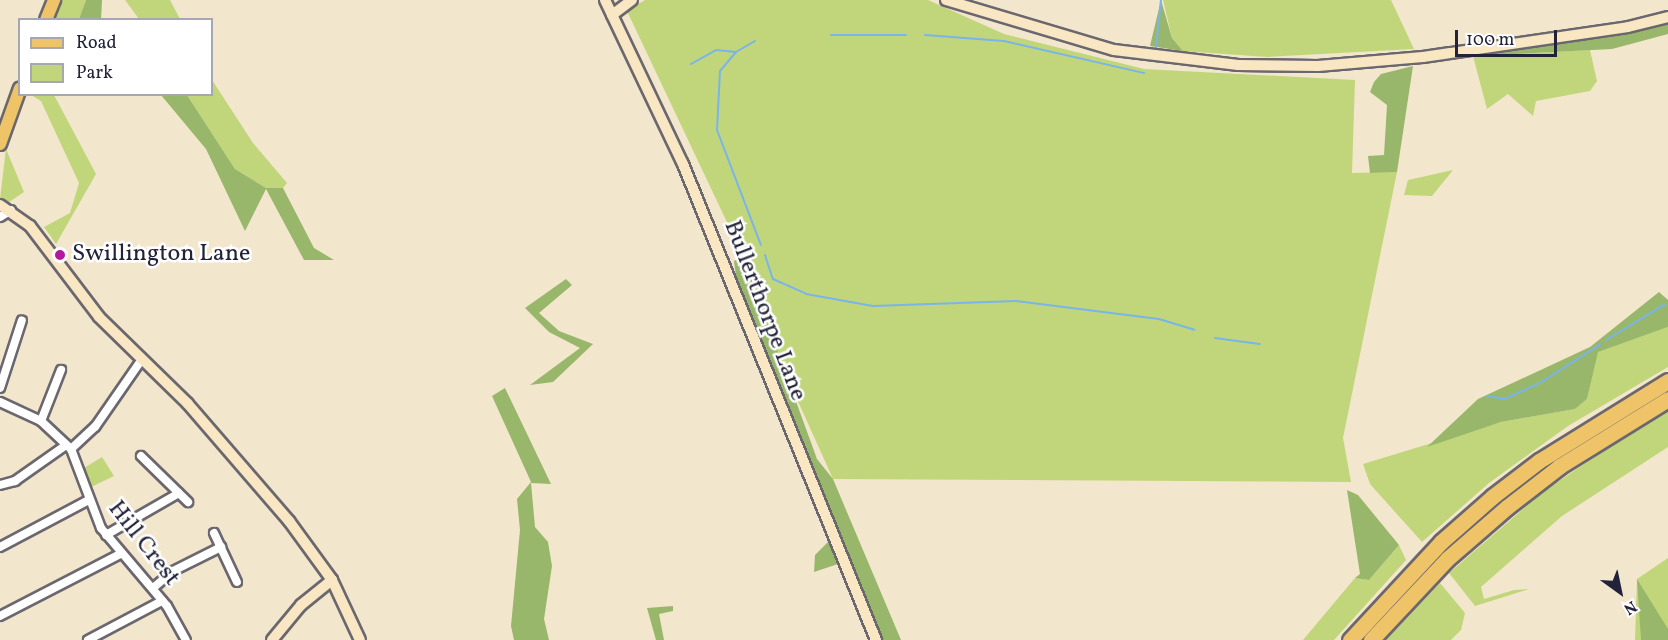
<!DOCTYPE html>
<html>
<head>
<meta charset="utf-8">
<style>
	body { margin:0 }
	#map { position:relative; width:1668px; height:640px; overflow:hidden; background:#f2e6cd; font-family:Vollkorn,serif }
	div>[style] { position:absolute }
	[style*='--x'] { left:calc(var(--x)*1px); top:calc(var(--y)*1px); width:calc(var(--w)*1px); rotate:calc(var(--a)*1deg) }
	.green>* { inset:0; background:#c1d67a }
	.forest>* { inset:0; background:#98b76a }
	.stream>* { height:2px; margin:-1px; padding:0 1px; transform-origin:1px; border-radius:1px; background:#79b4eb }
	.roads { filter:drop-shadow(2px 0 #6b676e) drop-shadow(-2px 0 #6b676e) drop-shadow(0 2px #6b676e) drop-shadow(0 -2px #6b676e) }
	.street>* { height:8px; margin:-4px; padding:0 4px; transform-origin:4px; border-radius:4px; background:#fff }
	.secondary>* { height:10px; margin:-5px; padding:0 5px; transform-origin:5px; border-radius:5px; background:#f9e7c3 }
	.primary>* { height:12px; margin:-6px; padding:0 6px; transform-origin:6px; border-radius:6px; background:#efc469 }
	.highway>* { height:15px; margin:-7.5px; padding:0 7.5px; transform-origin:7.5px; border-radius:7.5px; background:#efc469 }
	.dots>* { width:16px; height:16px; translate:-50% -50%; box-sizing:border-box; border:3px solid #fff; border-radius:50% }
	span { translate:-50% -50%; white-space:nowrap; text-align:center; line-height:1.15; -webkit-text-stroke:5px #fff; paint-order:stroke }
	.poi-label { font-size:24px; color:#22223b }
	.left { translate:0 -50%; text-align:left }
	.street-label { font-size:24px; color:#22223b }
	.legend { position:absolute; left:18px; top:18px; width:195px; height:78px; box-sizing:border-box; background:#fff; border:2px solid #a7a7b1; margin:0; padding:8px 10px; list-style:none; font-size:18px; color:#22223b }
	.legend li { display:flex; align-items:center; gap:12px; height:30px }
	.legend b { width:30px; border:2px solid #a7a7b1 }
	.north { position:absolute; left:1590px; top:562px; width:60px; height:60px; -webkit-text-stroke:4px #fff; paint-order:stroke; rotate:147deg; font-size:16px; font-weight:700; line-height:24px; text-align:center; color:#22223b }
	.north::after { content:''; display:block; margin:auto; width:21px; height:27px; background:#22223b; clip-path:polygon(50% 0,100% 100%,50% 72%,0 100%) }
	.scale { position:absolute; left:1455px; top:30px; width:102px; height:27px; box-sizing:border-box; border:3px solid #22223b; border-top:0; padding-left:8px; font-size:18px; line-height:21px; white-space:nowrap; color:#22223b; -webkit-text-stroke:4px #fff; paint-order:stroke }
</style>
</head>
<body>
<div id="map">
	<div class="green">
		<i style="clip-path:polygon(62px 0,86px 0,79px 19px,54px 20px)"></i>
		<i style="clip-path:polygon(125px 0,170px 0,180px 19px,139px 19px)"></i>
		<i style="clip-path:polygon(645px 0,928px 0,1004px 34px,1144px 69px,1355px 80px,1352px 173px,1397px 172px,1343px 438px,1351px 482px,833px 479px,788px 379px,743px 256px,627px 11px)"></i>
		<i style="clip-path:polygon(1163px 0,1391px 0,1414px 49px,1267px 57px,1183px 51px,1172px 38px)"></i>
		<i style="clip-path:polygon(1499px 49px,1497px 55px,1590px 50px,1597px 81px,1590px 91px,1536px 101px,1533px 116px,1508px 94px,1487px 109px,1473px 56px)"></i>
		<i style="clip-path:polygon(212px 80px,253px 143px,287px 183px,283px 188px,266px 188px,235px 169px,187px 95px,212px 94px)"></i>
		<i style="clip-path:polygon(31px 95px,54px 95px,96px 174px,56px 244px,44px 227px,70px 213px,79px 183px,41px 101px)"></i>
		<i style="clip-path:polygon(6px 149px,24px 192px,9px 202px,0 199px)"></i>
		<i style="clip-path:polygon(1453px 170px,1432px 196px,1404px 195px,1408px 180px)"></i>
		<i style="clip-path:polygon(1668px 327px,1668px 367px,1568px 426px,1489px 483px,1422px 542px,1370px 484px,1363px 464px,1501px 422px,1575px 409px,1587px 399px,1597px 352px)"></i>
		<i style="clip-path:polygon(1668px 408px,1668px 447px,1562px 516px,1481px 587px,1484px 599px,1514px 590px,1529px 589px,1475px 606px,1449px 573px,1544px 491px)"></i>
		<i style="clip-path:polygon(102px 457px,114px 476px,89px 488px,84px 468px)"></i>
		<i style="clip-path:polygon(1399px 545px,1406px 560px,1334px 640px,1303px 640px,1355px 578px,1369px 580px)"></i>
		<i style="clip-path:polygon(1668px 558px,1668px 640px,1635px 640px,1637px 579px)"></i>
		<i style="clip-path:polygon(1440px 583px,1465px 613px,1461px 630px,1451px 640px,1386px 640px)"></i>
	</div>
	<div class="forest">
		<i style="clip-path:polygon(86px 0,102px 0,101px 19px,79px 19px)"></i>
		<i style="clip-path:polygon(1161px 0,1172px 38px,1183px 51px,1150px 46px)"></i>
		<i style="clip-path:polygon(1668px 20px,1668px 34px,1612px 49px,1496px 55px,1499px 49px)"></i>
		<i style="clip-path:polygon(1413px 66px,1397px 172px,1370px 173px,1368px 156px,1384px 155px,1387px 105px,1370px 92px,1374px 82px,1381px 74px)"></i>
		<i style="clip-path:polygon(161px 95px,187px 95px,235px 169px,266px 188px,283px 188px,314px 248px,334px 260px,304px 260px,266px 189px,245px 231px,206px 149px)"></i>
		<i style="clip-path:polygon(743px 256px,817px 459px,833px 479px,901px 640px,881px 640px,813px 478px,736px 276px,734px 261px)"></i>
		<i style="clip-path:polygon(566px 279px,572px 285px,539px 313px,559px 331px,593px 344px,553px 382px,530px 385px,580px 348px,549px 332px,525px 308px)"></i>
		<i style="clip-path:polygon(1659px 292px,1668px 300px,1668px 327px,1598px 352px,1587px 399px,1575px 409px,1501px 422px,1427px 447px,1478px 399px,1590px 347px)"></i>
		<i style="clip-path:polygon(505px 388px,551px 484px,531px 483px,535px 527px,548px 542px,552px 566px,544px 619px,549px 640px,514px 640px,511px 626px,520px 530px,517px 499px,531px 482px,492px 396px)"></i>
		<i style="clip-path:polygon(1347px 490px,1358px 495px,1399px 545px,1369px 580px,1355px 578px,1360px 574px)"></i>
		<i style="clip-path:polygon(832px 538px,841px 563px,814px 572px,815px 555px)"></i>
		<i style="clip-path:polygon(1637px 579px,1668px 629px,1668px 640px,1641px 640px)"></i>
		<i style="clip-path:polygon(673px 606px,673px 611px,659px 614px,664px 640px,656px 640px,647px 608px)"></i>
	</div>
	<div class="stream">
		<i style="--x:831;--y:35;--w:75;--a:0"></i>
		<i style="--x:925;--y:35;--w:79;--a:4.3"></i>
		<i style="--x:1004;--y:41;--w:144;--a:12.9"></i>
		<i style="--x:755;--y:41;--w:22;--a:150"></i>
		<i style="--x:736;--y:52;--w:25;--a:130"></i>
		<i style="--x:720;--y:71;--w:59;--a:92.9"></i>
		<i style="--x:717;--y:130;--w:123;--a:69.1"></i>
		<i style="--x:1156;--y:48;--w:48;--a:-84.1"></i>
		<i style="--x:691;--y:64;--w:29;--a:-29"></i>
		<i style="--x:716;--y:50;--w:20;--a:6"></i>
		<i style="--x:765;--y:255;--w:25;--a:72"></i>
		<i style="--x:773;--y:279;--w:36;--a:24"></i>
		<i style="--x:806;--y:294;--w:68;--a:10.2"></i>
		<i style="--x:873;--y:306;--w:143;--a:-2"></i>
		<i style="--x:1016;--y:301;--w:144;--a:7.2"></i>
		<i style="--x:1159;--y:319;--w:37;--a:17"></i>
		<i style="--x:1215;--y:338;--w:45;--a:7.6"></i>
		<i style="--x:1606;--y:340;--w:69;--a:-31.4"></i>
		<i style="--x:1487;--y:396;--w:18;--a:9"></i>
		<i style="--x:1505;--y:399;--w:38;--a:-25"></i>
		<i style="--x:1540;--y:383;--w:72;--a:-32.6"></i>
	</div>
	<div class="roads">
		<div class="street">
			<i style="--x:0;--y:217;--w:13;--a:-32"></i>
			<i style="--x:0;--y:388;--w:71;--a:-72.1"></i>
			<i style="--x:0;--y:402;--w:45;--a:24.9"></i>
			<i style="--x:41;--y:421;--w:41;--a:43"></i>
			<i style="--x:71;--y:449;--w:85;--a:69.2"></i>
			<i style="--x:101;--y:528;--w:102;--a:49.8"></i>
			<i style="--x:167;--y:606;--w:39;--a:61"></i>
			<i style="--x:41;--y:421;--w:55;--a:-68.6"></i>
			<i style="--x:71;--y:449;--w:33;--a:-43"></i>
			<i style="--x:95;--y:427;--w:83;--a:-55.3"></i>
			<i style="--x:141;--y:456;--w:66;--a:44.4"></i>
			<i style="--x:0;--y:485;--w:16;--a:-15"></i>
			<i style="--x:15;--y:481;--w:62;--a:-35.2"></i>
			<i style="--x:214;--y:533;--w:54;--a:64.9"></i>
			<i style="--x:106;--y:535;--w:84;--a:-29.9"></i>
			<i style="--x:0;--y:547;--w:98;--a:-27.9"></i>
			<i style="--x:153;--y:588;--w:26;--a:-40"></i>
			<i style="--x:173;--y:571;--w:54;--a:-26.6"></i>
			<i style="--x:0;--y:616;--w:135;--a:-27.3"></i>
			<i style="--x:88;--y:640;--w:84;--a:-27.8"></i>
		</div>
		<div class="secondary">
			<i style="--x:605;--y:0;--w:182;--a:64.6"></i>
			<i style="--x:683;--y:164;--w:514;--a:67.93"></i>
			<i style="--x:946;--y:0;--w:175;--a:16.6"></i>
			<i style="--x:1114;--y:50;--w:125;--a:6.9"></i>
			<i style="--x:1238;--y:65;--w:80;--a:0.7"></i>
			<i style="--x:1318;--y:66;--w:105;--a:-4.9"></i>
			<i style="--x:1423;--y:57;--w:207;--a:-8.3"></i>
			<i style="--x:1628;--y:27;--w:41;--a:-14"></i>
			<i style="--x:612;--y:15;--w:25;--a:-37"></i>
			<i style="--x:0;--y:205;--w:37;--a:35"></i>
			<i style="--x:30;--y:226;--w:114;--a:52.8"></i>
			<i style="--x:99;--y:317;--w:124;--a:44.3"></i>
			<i style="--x:188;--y:404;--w:155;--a:49.2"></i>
			<i style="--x:289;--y:521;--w:73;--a:53.9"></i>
			<i style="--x:332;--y:580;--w:66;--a:65"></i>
			<i style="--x:272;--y:640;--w:45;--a:-50.4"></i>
			<i style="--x:301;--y:605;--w:40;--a:-39"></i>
		</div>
		<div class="primary">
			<i style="--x:46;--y:20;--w:22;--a:-68"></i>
			<i style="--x:0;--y:144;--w:59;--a:-70.3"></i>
		</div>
		<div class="highway">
			<i style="--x:1350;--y:640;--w:134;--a:-47.1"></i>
			<i style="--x:1441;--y:542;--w:68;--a:-41.4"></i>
			<i style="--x:1492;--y:497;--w:59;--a:-37.5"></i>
			<i style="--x:1539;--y:461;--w:152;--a:-31.8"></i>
			<i style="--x:1371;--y:640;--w:111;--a:-46.8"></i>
			<i style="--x:1447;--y:559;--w:79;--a:-40.9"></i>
			<i style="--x:1507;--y:507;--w:67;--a:-37.7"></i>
			<i style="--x:1560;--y:466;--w:127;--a:-31.8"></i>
		</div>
	</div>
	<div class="dots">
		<i style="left:60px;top:255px;background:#b5179e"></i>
	</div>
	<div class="poi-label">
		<span class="left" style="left:72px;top:255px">Swillington Lane</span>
	</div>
	<div class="street-label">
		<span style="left:764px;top:311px;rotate:69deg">Bullerthorpe Lane</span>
		<span style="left:143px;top:544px;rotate:52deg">Hill Crest</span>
	</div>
	<ul class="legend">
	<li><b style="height:8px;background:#efc469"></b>Road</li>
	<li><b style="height:16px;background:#c1d67a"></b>Park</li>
	</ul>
	<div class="north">N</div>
	<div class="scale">100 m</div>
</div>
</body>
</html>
